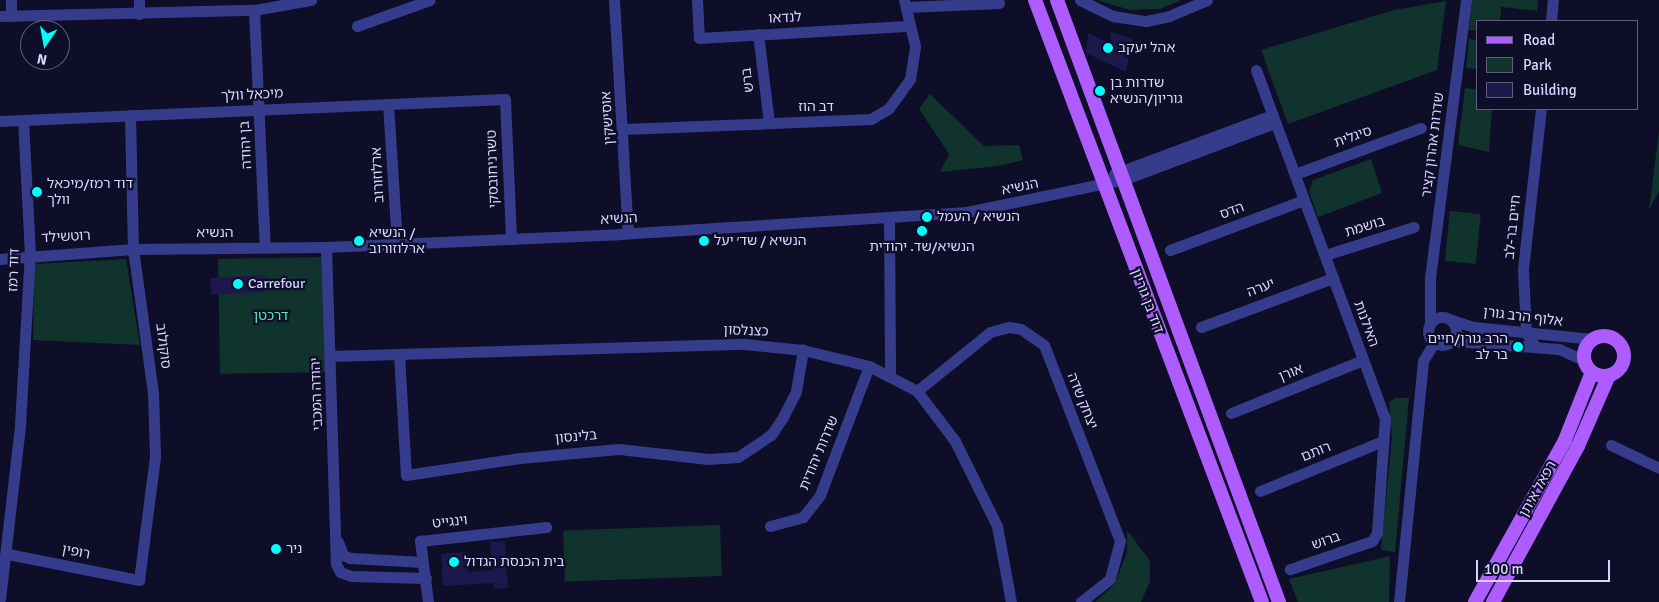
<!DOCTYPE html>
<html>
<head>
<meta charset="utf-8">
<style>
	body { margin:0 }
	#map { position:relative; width:1659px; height:602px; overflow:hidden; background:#0f0e28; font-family:Signika,"Noto Sans Hebrew",sans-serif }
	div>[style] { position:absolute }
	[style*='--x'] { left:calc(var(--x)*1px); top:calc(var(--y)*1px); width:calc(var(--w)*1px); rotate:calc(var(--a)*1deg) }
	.green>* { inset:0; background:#10332d; transform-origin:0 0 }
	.building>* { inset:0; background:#1c184b; transform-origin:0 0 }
	.minor>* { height:11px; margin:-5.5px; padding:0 5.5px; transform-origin:5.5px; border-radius:5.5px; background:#353c8b }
	.minor>.ring { margin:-5.5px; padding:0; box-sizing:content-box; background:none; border:11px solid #353c8b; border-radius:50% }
	.major>* { height:14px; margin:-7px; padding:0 7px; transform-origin:7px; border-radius:7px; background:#ae5cff }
	.major>.ring { margin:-7px; padding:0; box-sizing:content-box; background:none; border:14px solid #ae5cff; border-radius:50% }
	.dots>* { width:14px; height:14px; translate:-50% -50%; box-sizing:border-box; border:2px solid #0f0e28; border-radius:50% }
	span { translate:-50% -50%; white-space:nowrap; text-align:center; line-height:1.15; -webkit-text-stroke:4.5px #0f0e28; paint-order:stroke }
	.street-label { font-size:14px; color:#d5d5ff }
	.poi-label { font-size:14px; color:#d5d5ff }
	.left { translate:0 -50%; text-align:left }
	.right { translate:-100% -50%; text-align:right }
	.park-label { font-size:14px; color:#56e9b3 }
	.legend { position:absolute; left:1476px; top:20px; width:162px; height:90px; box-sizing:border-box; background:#0f0e28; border:1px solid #5e5e7e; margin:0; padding:6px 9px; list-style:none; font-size:15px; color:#d5d5ff }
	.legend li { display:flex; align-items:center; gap:10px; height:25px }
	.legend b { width:25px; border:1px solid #5e5e7e }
	.north { position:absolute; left:20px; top:20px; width:50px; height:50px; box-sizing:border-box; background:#0f0e28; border:1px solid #5e5e7e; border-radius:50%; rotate:192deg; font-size:14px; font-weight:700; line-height:20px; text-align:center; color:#d5d5ff }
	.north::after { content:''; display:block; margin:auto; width:18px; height:22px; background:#01fffa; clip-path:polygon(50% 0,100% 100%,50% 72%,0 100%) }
	.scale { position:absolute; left:1476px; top:560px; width:134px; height:22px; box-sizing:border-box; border:2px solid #d5d5ff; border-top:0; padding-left:6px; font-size:15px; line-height:18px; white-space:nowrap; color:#d5d5ff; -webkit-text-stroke:4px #0f0e28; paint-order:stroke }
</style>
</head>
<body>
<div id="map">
	<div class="green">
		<i style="clip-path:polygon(1097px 0,1181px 0,1160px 9px,1130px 10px)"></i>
		<i style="clip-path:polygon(1472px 0,1538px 0,1537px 11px,1501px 7px,1500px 21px,1478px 21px,1478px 31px,1469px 30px)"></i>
		<i style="clip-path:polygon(1446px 1px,1437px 70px,1288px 124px,1261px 50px,1394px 10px)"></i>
		<i style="clip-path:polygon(1469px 39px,1478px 40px,1478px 69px,1466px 68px)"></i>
		<i style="clip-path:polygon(1465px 88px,1478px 90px,1478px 109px,1492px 109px,1489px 152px,1458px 145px)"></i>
		<i style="clip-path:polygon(930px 94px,984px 146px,1019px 145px,1023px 160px,998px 166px,940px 172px,949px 154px,919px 109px)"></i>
		<i style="clip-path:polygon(1659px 131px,1659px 191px,1649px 210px)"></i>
		<i style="clip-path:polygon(1371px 159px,1382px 193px,1318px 217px,1309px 192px,1313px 180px)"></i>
		<i style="left:1450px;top:211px;width:31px;height:50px;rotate:6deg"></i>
		<i style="left:324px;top:257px;width:115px;height:106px;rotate:89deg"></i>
		<i style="clip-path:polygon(126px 259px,140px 345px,33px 340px,34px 264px)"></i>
		<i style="clip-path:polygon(1395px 398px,1409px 398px,1395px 552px,1381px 550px,1392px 437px,1389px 402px)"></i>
		<i style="left:720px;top:525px;width:51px;height:157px;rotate:88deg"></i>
		<i style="clip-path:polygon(1127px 530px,1150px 561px,1150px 581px,1141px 602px,1095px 602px,1115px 584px,1127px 552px)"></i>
		<i style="clip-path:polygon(1390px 556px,1389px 602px,1298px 602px,1289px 579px)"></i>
	</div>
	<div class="building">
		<i style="clip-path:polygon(1111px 32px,1133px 39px,1126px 72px,1086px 53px,1088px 33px,1110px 44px)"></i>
		<i style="left:265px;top:275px;width:17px;height:55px;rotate:87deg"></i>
		<i style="clip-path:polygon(505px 541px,508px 588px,494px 589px,493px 583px,443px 586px,441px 554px,467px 552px,468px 572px,492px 570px,490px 542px)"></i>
	</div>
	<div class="minor">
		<i style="--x:139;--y:0;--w:14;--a:90"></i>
		<i style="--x:614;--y:0;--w:234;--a:86.6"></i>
		<i style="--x:697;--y:0;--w:38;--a:87"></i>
		<i style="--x:699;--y:38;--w:211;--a:-3.3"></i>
		<i style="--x:1080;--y:0;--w:37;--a:26"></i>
		<i style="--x:1113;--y:16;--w:33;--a:9"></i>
		<i style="--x:1146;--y:21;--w:24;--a:-12"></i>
		<i style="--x:1169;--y:16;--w:41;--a:-22.8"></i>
		<i style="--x:906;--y:7;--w:93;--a:-2.5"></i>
		<i style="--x:254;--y:10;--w:238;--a:87.4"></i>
		<i style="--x:0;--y:16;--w:254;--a:-1.4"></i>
		<i style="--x:254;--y:10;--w:58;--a:-10"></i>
		<i style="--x:11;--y:16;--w:16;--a:-90"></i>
		<i style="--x:1551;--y:21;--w:21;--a:-85"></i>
		<i style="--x:357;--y:26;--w:77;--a:-19.6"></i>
		<i style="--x:758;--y:34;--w:89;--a:82.9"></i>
		<i style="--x:1256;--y:70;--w:371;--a:69.7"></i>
		<i style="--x:1385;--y:418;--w:115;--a:94"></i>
		<i style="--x:1377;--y:533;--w:9;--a:122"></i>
		<i style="--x:1372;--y:541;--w:87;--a:161.1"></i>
		<i style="--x:388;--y:104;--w:140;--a:86.3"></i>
		<i style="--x:0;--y:121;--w:505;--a:-2.49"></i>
		<i style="--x:505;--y:99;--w:140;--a:87.5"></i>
		<i style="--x:624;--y:129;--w:247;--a:-2.3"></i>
		<i style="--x:871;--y:119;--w:21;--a:-31"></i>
		<i style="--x:889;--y:108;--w:36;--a:-54"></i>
		<i style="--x:910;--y:79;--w:33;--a:-81"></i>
		<i style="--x:915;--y:46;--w:47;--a:-103.4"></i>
		<i style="--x:1114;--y:174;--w:169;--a:-20.5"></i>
		<i style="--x:1295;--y:174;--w:134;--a:-20.1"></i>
		<i style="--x:889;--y:220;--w:154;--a:89.6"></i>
		<i style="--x:326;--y:247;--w:317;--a:88.2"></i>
		<i style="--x:336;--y:564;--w:9;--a:63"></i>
		<i style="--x:340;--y:572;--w:12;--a:20"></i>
		<i style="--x:351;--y:576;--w:75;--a:1.5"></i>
		<i style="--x:1170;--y:250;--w:143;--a:-20.5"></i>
		<i style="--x:1325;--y:255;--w:93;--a:-17.5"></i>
		<i style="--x:0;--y:259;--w:133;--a:-4.3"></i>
		<i style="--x:133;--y:249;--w:193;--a:-0.6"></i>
		<i style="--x:326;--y:247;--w:293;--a:-2.5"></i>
		<i style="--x:619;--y:234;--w:349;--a:-3.6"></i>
		<i style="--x:967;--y:212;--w:161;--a:-11.8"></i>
		<i style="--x:1125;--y:179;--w:160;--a:-20.5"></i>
		<i class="ring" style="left:1428px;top:317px;width:17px;height:17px"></i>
		<i style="--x:1452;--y:320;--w:23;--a:18"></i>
		<i style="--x:1474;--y:327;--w:119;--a:5.8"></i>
		<i style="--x:1430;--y:322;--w:44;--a:-90"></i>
		<i style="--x:1430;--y:278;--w:280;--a:-82.6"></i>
		<i style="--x:1201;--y:327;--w:141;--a:-20.4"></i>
		<i style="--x:1453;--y:341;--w:106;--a:4.3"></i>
		<i style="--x:1559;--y:349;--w:27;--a:24"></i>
		<i style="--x:1535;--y:346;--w:16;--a:-125"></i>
		<i style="--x:1526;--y:333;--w:64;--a:-92.7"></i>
		<i style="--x:1523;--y:269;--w:161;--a:-83.6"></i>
		<i style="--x:399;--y:354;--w:121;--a:86.7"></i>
		<i style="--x:406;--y:475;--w:115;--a:-8.5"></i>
		<i style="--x:520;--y:458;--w:99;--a:-5.2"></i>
		<i style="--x:619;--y:449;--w:90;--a:6.4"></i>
		<i style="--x:708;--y:459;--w:30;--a:-4"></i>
		<i style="--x:738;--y:457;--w:40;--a:-34"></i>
		<i style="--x:771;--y:435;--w:22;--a:-56"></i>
		<i style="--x:783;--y:417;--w:29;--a:-63"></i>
		<i style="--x:796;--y:391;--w:42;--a:-80.3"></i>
		<i style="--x:330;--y:356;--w:415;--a:-1.7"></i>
		<i style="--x:745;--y:344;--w:58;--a:5.9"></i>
		<i style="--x:803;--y:350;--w:68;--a:13.6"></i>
		<i style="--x:869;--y:366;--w:54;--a:27.5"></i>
		<i style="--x:917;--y:391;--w:63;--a:52.8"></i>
		<i style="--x:955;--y:441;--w:95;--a:63.7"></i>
		<i style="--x:997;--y:526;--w:77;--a:79.6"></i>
		<i style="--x:917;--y:391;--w:94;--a:-38.9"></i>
		<i style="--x:990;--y:332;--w:20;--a:-15"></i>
		<i style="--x:1009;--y:327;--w:12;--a:9"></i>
		<i style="--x:1021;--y:329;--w:28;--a:35"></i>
		<i style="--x:1044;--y:345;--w:210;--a:68.8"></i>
		<i style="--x:1120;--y:541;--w:39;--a:105"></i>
		<i style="--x:1110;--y:579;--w:37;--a:142"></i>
		<i style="--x:1231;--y:413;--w:142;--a:-21.9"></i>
		<i style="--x:1611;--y:445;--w:53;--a:25.6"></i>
		<i style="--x:1260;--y:491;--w:133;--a:-22.1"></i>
		<i style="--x:770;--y:526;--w:34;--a:-15"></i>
		<i style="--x:803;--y:517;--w:28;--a:-52"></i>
		<i style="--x:820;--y:495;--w:138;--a:-69.2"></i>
		<i style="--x:338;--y:542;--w:14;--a:69"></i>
		<i style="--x:343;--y:555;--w:8;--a:23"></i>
		<i style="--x:350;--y:558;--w:73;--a:3.1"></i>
		<i style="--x:8;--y:554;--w:134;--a:11.2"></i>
		<i style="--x:139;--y:580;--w:125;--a:-82.6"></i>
		<i style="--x:155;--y:456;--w:63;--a:-91.8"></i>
		<i style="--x:153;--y:393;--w:145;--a:-97.9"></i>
		<i style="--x:133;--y:249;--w:134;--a:-91.3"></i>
		<i style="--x:0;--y:599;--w:175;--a:-83.4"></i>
		<i style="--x:20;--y:425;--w:171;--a:-86.7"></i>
		<i style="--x:30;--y:254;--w:134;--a:-93"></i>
		<i style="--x:428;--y:602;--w:62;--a:-97.5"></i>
		<i style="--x:420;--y:541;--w:127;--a:-6.3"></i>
		<i style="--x:1399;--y:602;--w:242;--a:-84.3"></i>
		<i style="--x:1423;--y:361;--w:21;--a:-59"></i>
	</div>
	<div class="major">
		<i style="--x:1035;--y:0;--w:643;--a:69.34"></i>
		<i style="--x:1057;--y:0;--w:642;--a:69.76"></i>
		<i class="ring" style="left:1584px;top:336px;width:26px;height:26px"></i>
		<i style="--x:1475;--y:602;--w:185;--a:-60.9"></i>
		<i style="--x:1565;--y:440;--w:73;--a:-68.3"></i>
		<i style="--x:1493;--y:602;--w:178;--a:-61.4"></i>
		<i style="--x:1578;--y:446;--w:77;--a:-66.4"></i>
	</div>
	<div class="dots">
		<i style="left:1108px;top:48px;background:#01fffa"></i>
		<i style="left:1100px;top:91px;background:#01fffa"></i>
		<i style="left:37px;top:192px;background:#01fffa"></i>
		<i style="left:927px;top:217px;background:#01fffa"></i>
		<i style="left:922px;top:231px;background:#01fffa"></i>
		<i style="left:359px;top:241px;background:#01fffa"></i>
		<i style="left:704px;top:241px;background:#01fffa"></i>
		<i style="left:238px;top:284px;background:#01fffa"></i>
		<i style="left:1518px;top:347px;background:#01fffa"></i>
		<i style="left:276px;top:549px;background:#01fffa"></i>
		<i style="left:454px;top:562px;background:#01fffa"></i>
	</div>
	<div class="street-label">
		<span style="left:785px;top:18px;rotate:-3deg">לנדאו</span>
		<span style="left:748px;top:80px;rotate:-97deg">ברש</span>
		<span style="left:252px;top:95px;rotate:-3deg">מיכאל וולך</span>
		<span style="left:816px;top:107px">דב הוז</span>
		<span style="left:608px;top:118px;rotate:-94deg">אוסישקין</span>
		<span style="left:1353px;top:137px;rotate:-20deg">סיגלית</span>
		<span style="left:246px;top:145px;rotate:-93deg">בן יהודה</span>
		<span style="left:1433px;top:145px;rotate:-83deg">שדרות אהרון קציר</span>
		<span style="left:493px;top:169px;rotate:-92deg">טשרניחובסקי</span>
		<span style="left:378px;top:175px;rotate:-93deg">ארלוזורוב</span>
		<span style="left:1020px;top:187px;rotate:-11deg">הנשיא</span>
		<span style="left:1232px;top:211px;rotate:-20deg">הדס</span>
		<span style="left:619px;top:219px;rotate:-3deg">הנשיא</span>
		<span style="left:1365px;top:227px;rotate:-17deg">בושמת</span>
		<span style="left:1513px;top:227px;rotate:-84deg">חיים בר-לב</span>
		<span style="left:215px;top:233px">הנשיא</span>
		<span style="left:66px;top:237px;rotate:-3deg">רוטשילד</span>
		<span style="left:14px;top:270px;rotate:-88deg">דוד רמז</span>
		<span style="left:1261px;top:288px;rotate:-21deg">יערה</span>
		<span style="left:1147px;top:301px;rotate:69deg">דוד בן גוריון</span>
		<span style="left:1523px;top:317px;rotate:7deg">אלוף הרב גורן</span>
		<span style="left:1366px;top:324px;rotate:70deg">האילנות</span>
		<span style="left:746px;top:331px;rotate:2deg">כצנלסון</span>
		<span style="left:163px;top:346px;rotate:83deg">סוקולוב</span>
		<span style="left:1291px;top:373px;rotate:-22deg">אורן</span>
		<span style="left:317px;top:394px;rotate:-92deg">יהודה המכבי</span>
		<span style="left:1082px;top:401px;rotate:68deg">יצחק שדה</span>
		<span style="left:576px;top:437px;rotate:-5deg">בלינסון</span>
		<span style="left:1316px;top:452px;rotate:-22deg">רותם</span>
		<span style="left:819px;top:453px;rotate:-67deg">שדרות יהודית</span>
		<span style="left:1538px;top:489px;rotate:-61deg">רפאל איתן</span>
		<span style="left:450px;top:522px;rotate:-6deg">וינגייט</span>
		<span style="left:1326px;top:541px;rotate:-19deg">ברוש</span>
		<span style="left:76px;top:552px;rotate:11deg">רופין</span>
	</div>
	<div class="poi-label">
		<span class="left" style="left:1118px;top:48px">אהל יעקב</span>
		<span class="left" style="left:1110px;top:91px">שדרות בן<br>גוריון/הנשיא</span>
		<span class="left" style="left:47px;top:192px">דוד רמז/מיכאל<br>וולך</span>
		<span class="left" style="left:937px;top:217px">הנשיא / העמל</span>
		<span class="left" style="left:369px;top:241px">הנשיא /<br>ארלוזורוב</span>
		<span class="left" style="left:714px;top:241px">הנשיא / שד׳ יעל</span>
		<span style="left:922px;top:247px">הנשיא/שד. יהודית</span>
		<span class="left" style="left:248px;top:284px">Carrefour</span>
		<span class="right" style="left:1508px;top:347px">הרב גורן/חיים<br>בר לב</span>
		<span class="left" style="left:286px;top:549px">ניר</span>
		<span class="left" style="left:464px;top:562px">בית הכנסת הגדול</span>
	</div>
	<div class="park-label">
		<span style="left:271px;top:316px">דרכטן</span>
	</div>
	<ul class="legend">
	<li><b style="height:6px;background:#ae5cff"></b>Road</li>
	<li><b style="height:14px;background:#10332d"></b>Park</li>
	<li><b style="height:14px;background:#1c184b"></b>Building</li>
	</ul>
	<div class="north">N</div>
	<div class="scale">100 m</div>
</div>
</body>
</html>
